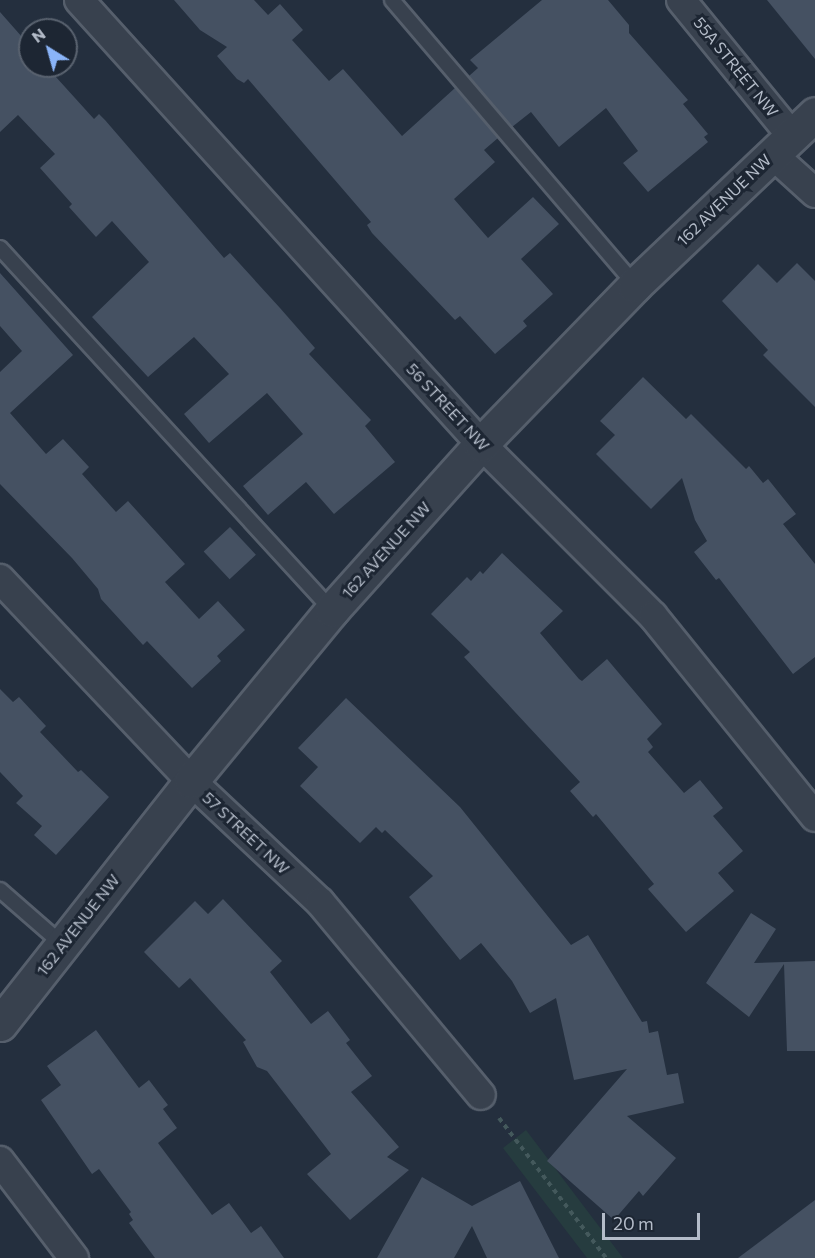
<!DOCTYPE html>
<html>
<head>
<meta charset="utf-8">
<style>
	body { margin:0 }
	#map { position:relative; width:815px; height:1258px; overflow:hidden; background:#242f3e; font-family:Commissioner,sans-serif }
	div>[style] { position:absolute }
	[style*='--x'] { left:calc(var(--x)*1px); top:calc(var(--y)*1px); width:calc(var(--w)*1px); rotate:calc(var(--a)*1deg) }
	.green>* { inset:0; background:#263c3f }
	.building>* { inset:0; background:#455162; transform-origin:0 0 }
	.path>* { height:4px; margin-top:-2px; transform-origin:0; background:repeating-linear-gradient(90deg,#44595c 0 4.5px,transparent 0 9px) }
	.roads { filter:drop-shadow(2px 0 #565f6c) drop-shadow(-2px 0 #565f6c) drop-shadow(0 2px #565f6c) drop-shadow(0 -2px #565f6c) }
	.service>* { height:14px; margin:-7px; padding:0 7px; transform-origin:7px; border-radius:7px; background:#38414e }
	.minor>* { height:28px; margin:-14px; padding:0 14px; transform-origin:14px; border-radius:14px; background:#38414e }
	.tertiary>* { height:33px; margin:-16.5px; padding:0 16.5px; transform-origin:16.5px; border-radius:16.5px; background:#38414e }
	span { translate:-50% -50%; white-space:nowrap; text-align:center; line-height:1.15; -webkit-text-stroke:6px #1d2633; paint-order:stroke }
	.street-label { font-size:16px; color:#b4bcc9 }
	.north { position:absolute; left:18px; top:18px; width:60px; height:60px; box-sizing:border-box; background:#1d2633; border:2px solid #59626f; border-radius:50%; rotate:323deg; font-size:16px; font-weight:700; line-height:24px; text-align:center; color:#b4bcc9 }
	.north::after { content:''; display:block; margin:auto; width:21px; height:27px; background:#8ab4f8; clip-path:polygon(50% 0,100% 100%,50% 72%,0 100%) }
	.scale { position:absolute; left:602px; top:1213px; width:98px; height:27px; box-sizing:border-box; border:3px solid #b4bcc9; border-top:0; padding-left:8px; font-size:18px; line-height:21px; white-space:nowrap; color:#b4bcc9; -webkit-text-stroke:4px #1d2633; paint-order:stroke }
</style>
</head>
<body>
<div id="map">
	<div class="green">
		<i style="clip-path:polygon(526px 1130px,623px 1258px,587px 1258px,503px 1148px)"></i>
	</div>
	<div class="building">
		<i style="clip-path:polygon(174px 0,254px 0,268px 15px,280px 4px,303px 30px,292px 40px,329px 81px,343px 69px,402px 136px,455px 88px,498px 138px,484px 150px,495px 162px,454px 199px,488px 238px,533px 197px,559px 224px,521px 259px,553px 294px,523px 321px,527px 326px,495px 354px,460px 316px,455px 320px,372px 233px,367px 225px,371px 222px,248px 79px,244px 83px,237px 79px,217px 56px,227px 47px,200px 30px)"></i>
		<i style="clip-path:polygon(542px 0,608px 0,629px 25px,629px 33px,688px 100px,683px 104px,708px 134px,704px 137px,708px 142px,648px 192px,623px 163px,638px 151px,606px 108px,559px 147px,531px 112px,512px 127px,469px 76px,478px 68px,470px 60px)"></i>
		<i style="clip-path:polygon(767px 0,815px 0,815px 59px)"></i>
		<i style="clip-path:polygon(0 12px,30px 46px,30px 66px,46px 66px,94px 119px,99px 114px,105px 120px,224px 258px,230px 253px,280px 308px,315px 348px,309px 354px,371px 420px,365px 426px,395px 462px,334px 514px,306px 482px,268px 515px,243px 486px,303px 434px,267px 393px,209px 443px,184px 414px,229px 374px,194px 337px,148px 377px,92px 317px,149px 262px,112px 221px,96px 237px,69px 207px,72px 204px,40px 168px,55px 154px,18px 115px,0 132px)"></i>
		<i style="clip-path:polygon(797px 263px,815px 281px,815px 407px,763px 355px,768px 350px,722px 301px,758px 264px,777px 283px)"></i>
		<i style="clip-path:polygon(0 273px,73px 355px,10px 413px,46px 454px,63px 439px,89px 467px,82px 474px,116px 512px,128px 501px,185px 564px,165px 582px,199px 619px,218px 601px,245px 630px,217px 656px,221px 661px,192px 688px,147px 641px,143px 645px,101px 599px,98px 589px,72px 558px,0 484px,0 372px,22px 351px,0 326px)"></i>
		<i style="clip-path:polygon(643px 377px,686px 419px,691px 414px,746px 469px,749px 466px,763px 483px,768px 479px,796px 514px,783px 524px,815px 564px,815px 657px,793px 674px,719px 578px,716px 580px,694px 552px,707px 541px,695px 520px,682px 478px,651px 509px,596px 454px,615px 435px,600px 421px)"></i>
		<i style="left:230px;top:527px;width:38px;height:36px;rotate:47deg"></i>
		<i style="clip-path:polygon(502px 553px,563px 611px,540px 633px,579px 679px,582px 681px,607px 659px,662px 724px,647px 739px,653px 747px,648px 752px,684px 793px,700px 780px,723px 808px,713px 816px,743px 851px,718px 873px,734px 891px,686px 932px,648px 889px,654px 884px,596px 814px,593px 817px,570px 791px,580px 782px,464px 657px,470px 652px,431px 614px,467px 577px,471px 581px,480px 571px,483px 574px)"></i>
		<i style="clip-path:polygon(0 689px,13px 702px,19px 697px,46px 726px,40px 732px,78px 772px,81px 770px,109px 797px,56px 855px,34px 835px,42px 826px,16px 803px,23px 796px,0 772px)"></i>
		<i style="clip-path:polygon(346px 698px,460px 807px,571px 945px,588px 935px,642px 1022px,647px 1021px,649px 1033px,658px 1031px,667px 1075px,678px 1073px,684px 1103px,627px 1116px,676px 1158px,643px 1196px,639px 1191px,614px 1220px,547px 1161px,627px 1069px,574px 1080px,556px 998px,530px 1013px,512px 981px,481px 943px,460px 960px,409px 897px,433px 876px,385px 830px,382px 833px,376px 827px,360px 843px,300px 786px,318px 767px,298px 748px)"></i>
		<i style="clip-path:polygon(223px 899px,282px 961px,270px 972px,311px 1024px,328px 1011px,350px 1040px,346px 1043px,372px 1076px,351px 1092px,399px 1147px,387px 1157px,409px 1170px,350px 1220px,307px 1174px,331px 1154px,267px 1071px,257px 1067px,243px 1042px,246px 1040px,190px 978px,179px 988px,144px 952px,195px 901px,208px 914px)"></i>
		<i style="clip-path:polygon(751px 913px,776px 929px,754px 963px,815px 961px,815px 1051px,787px 1051px,784px 964px,749px 1017px,706px 983px)"></i>
		<i style="clip-path:polygon(96px 1030px,139px 1088px,149px 1080px,168px 1105px,163px 1109px,177px 1128px,158px 1143px,212px 1215px,229px 1203px,251px 1233px,261px 1226px,284px 1258px,155px 1258px,129px 1223px,133px 1220px,129px 1214px,131px 1212px,99px 1169px,92px 1174px,41px 1100px,61px 1085px,47px 1066px)"></i>
		<i style="clip-path:polygon(422px 1177px,472px 1206px,520px 1181px,559px 1258px,487px 1258px,472px 1226px,454px 1258px,377px 1258px)"></i>
		<i style="clip-path:polygon(815px 1200px,815px 1258px,738px 1258px)"></i>
	</div>
	<div class="path">
		<i style="--x:499;--y:1118;--w:176;--a:52.6"></i>
	</div>
	<div class="roads">
		<div class="service">
			<i style="--x:392;--y:0;--w:375;--a:49.5"></i>
			<i style="--x:0;--y:248;--w:491;--a:47.5"></i>
			<i style="--x:0;--y:890;--w:84;--a:41.1"></i>
		</div>
		<div class="minor">
			<i style="--x:79;--y:0;--w:599;--a:47.84"></i>
			<i style="--x:481;--y:444;--w:243;--a:45"></i>
			<i style="--x:653;--y:616;--w:258;--a:51.1"></i>
			<i style="--x:681;--y:0;--w:174;--a:50.8"></i>
			<i style="--x:772;--y:154;--w:58;--a:42.2"></i>
			<i style="--x:0;--y:579;--w:278;--a:46.6"></i>
			<i style="--x:191;--y:781;--w:177;--a:43.2"></i>
			<i style="--x:320;--y:902;--w:251;--a:50.2"></i>
			<i style="--x:0;--y:1161;--w:122;--a:52.7"></i>
		</div>
		<div class="tertiary">
			<i style="--x:0;--y:1024;--w:309;--a:-51.8"></i>
			<i style="--x:191;--y:781;--w:222;--a:-50.5"></i>
			<i style="--x:332;--y:610;--w:223;--a:-48.1"></i>
			<i style="--x:481;--y:444;--w:221;--a:-45.9"></i>
			<i style="--x:635;--y:285;--w:248;--a:-43.5"></i>
		</div>
	</div>
	<div class="street-label">
		<span style="left:736px;top:67px;rotate:51deg">55A STREET NW</span>
		<span style="left:724px;top:200px;rotate:-44deg">162 AVENUE NW</span>
		<span style="left:448px;top:407px;rotate:47deg">56 STREET NW</span>
		<span style="left:386px;top:550px;rotate:-48deg">162 AVENUE NW</span>
		<span style="left:246px;top:833px;rotate:43deg">57 STREET NW</span>
		<span style="left:78px;top:925px;rotate:-52deg">162 AVENUE NW</span>
	</div>
	<div class="north">N</div>
	<div class="scale">20 m</div>
</div>
</body>
</html>
